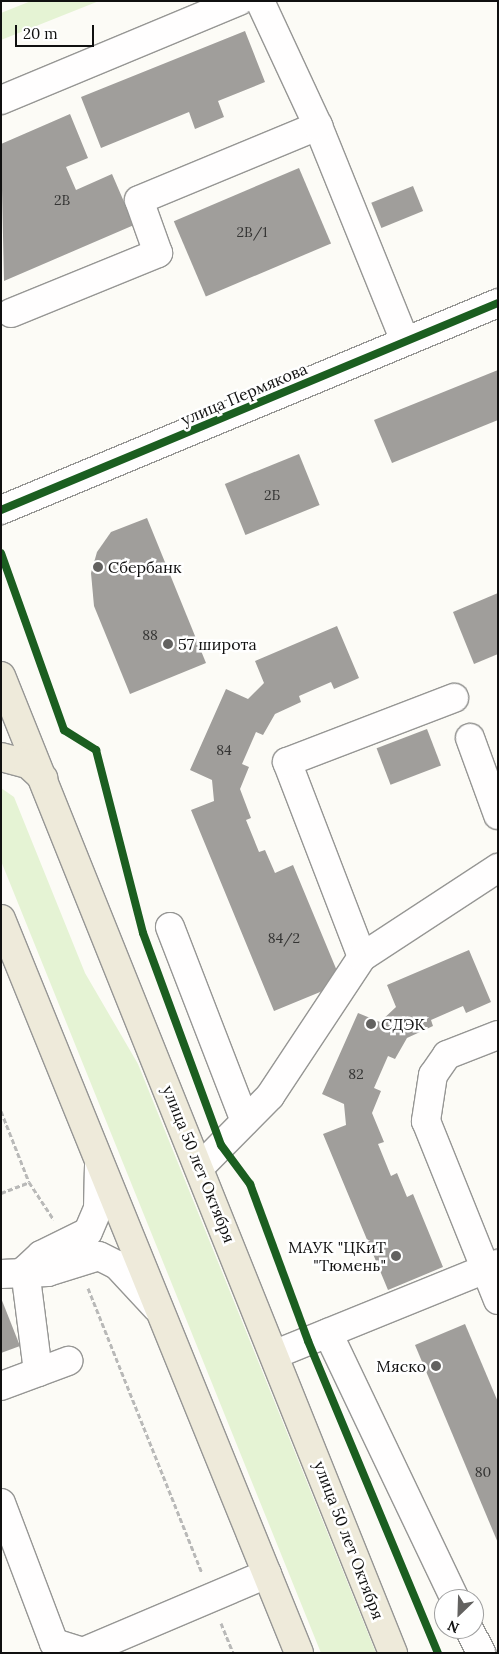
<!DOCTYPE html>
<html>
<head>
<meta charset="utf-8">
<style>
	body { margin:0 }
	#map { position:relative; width:499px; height:1654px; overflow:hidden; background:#fcfbf6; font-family:Lora,serif }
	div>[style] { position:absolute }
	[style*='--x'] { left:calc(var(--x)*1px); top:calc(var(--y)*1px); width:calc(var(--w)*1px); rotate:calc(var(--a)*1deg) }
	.green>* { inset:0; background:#e5f3d4 }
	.building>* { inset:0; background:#a09e9b; transform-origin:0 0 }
	.path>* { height:3px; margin-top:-1.5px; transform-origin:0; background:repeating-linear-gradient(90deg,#b9b9b8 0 5px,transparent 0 7.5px) }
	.roads { filter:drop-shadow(1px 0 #969694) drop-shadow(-1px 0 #969694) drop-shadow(0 1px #969694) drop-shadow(0 -1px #969694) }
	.minor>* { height:28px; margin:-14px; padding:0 14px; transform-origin:14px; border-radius:14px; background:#fffefe }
	.major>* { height:28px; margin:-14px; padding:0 14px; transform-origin:14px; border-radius:14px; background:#eeeada }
	.cycleway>* { height:8px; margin:-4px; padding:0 4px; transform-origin:4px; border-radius:4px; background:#1b5e20 }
	.dots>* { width:14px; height:14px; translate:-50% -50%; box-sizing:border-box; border:2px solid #fff; border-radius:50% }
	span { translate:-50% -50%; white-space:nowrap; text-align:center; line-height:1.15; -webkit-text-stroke:5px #fff; paint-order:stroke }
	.number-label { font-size:14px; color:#343433 }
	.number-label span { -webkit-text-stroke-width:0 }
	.street-label { font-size:16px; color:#101010 }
	.poi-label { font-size:16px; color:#101010 }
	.left { translate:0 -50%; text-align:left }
	.right { translate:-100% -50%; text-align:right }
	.frame { position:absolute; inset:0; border:2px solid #101010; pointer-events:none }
	.north { position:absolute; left:434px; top:1589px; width:50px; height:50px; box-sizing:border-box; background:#fff; border:1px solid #9f9f9f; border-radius:50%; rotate:204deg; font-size:14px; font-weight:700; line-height:20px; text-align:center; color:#101010 }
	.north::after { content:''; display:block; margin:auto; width:18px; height:22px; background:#636260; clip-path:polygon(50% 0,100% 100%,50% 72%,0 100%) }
	.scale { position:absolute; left:15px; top:25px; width:79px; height:22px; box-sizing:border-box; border:2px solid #101010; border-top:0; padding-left:6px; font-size:15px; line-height:18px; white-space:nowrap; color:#101010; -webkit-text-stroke:4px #fff; paint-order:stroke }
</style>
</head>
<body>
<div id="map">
	<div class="green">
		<i style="clip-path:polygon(31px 1px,99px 1px,1px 40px,1px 13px)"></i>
		<i style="clip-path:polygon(1px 788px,14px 797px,85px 973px,138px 1064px,376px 1653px,321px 1653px,1px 861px)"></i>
	</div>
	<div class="building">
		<i style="clip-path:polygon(245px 31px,265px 82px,218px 101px,224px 117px,195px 129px,189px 112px,101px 148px,81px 97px)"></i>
		<i style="clip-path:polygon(70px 114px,88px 158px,66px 167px,76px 190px,112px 174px,134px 225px,4px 281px,1px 144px)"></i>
		<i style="left:299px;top:168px;width:82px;height:136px;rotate:67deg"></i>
		<i style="left:413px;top:186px;width:27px;height:45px;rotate:68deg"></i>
		<i style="clip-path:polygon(498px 370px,498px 420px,392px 463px,374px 420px)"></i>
		<i style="left:299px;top:454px;width:55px;height:80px;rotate:68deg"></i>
		<i style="clip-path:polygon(147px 518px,206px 663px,130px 694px,94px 606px,91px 573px,97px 552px,111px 532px)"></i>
		<i style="clip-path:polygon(498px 593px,498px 654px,474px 664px,453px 612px)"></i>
		<i style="clip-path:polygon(337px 626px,359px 678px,334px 689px,331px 682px,299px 696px,301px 702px,275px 714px,263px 735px,256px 732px,242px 764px,249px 767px,240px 789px,251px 818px,246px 820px,259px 852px,265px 850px,275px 873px,293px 865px,342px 983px,274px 1011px,191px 810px,214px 801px,212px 780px,190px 770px,226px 689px,248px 699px,264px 683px,255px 661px)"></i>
		<i style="left:427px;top:729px;width:39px;height:54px;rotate:69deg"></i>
		<i style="clip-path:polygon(469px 950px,491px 1002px,466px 1013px,463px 1006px,431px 1020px,433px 1026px,407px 1038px,395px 1059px,388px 1056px,374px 1088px,381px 1091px,372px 1113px,384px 1142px,378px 1144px,391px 1176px,397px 1173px,407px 1197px,413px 1194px,443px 1267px,388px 1290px,323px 1134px,346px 1125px,344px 1104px,322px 1094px,358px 1013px,380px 1022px,396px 1007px,387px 985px)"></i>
		<i style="clip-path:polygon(1px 1298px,20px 1346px,1px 1353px)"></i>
		<i style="clip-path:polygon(465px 1324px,498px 1402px,498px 1543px,415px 1345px)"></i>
	</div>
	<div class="path">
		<i style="--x:1;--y:553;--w:188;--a:70.4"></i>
		<i style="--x:1;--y:1111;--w:76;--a:68.5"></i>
		<i style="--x:29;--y:1182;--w:45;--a:56.7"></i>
		<i style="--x:1;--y:1193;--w:30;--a:-21"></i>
		<i style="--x:88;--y:1288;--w:307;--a:68.2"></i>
		<i style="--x:221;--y:1623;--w:32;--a:68"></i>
	</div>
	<div class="roads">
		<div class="minor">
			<i style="--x:1;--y:100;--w:258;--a:-22.6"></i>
			<i style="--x:318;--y:126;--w:232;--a:68"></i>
			<i style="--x:11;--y:313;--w:159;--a:-22.2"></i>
			<i style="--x:158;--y:253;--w:56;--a:-109.7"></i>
			<i style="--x:139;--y:200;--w:194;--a:-22.5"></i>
			<i style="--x:318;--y:126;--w:138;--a:-114.9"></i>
			<i style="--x:1;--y:510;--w:538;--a:-22.61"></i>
			<i style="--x:470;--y:738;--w:82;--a:70"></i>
			<i style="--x:170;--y:927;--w:208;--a:68.9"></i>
			<i style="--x:362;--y:957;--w:209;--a:-111"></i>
			<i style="--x:287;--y:762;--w:179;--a:-21"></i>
			<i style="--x:498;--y:1035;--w:55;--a:158.6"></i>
			<i style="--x:447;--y:1055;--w:24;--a:125"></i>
			<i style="--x:433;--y:1075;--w:47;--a:98.7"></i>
			<i style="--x:426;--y:1121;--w:193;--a:68.1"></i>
			<i style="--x:200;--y:1167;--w:100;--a:-45.4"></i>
			<i style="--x:270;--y:1096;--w:167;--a:-56.5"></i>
			<i style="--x:362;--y:957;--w:163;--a:-33.2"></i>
			<i style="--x:25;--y:1270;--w:22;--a:-43"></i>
			<i style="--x:41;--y:1255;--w:52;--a:-26.1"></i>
			<i style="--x:88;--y:1232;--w:25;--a:-67"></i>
			<i style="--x:98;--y:1209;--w:43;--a:-88.7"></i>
			<i style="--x:25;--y:1270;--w:103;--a:82.7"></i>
			<i style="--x:1;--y:1274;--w:47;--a:-2.4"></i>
			<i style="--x:48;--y:1272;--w:53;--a:-17.4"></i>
			<i style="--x:99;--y:1256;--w:20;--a:27"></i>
			<i style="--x:117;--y:1265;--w:59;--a:47.1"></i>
			<i style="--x:328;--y:1333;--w:295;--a:64.5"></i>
			<i style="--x:276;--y:1354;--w:240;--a:-22.1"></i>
			<i style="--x:1;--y:1386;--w:72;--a:-20.5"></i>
			<i style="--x:1;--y:1503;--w:150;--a:69.3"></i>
			<i style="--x:54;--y:1643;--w:30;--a:17"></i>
			<i style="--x:83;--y:1652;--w:200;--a:-23"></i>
			<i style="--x:469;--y:1629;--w:27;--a:63"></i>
		</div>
		<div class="major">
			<i style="--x:1;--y:676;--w:1053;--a:68.14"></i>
			<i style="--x:1;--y:757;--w:28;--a:15"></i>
			<i style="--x:28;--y:764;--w:21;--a:43"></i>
			<i style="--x:1;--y:919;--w:792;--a:67.9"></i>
		</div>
	</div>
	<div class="cycleway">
		<i style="--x:1;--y:510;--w:538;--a:-22.61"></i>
		<i style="--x:1;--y:553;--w:188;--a:70.4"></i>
		<i style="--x:64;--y:730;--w:38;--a:32"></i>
		<i style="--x:96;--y:750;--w:189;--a:75.6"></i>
		<i style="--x:143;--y:933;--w:226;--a:69.8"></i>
		<i style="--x:221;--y:1145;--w:49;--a:53.4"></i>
		<i style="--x:250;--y:1184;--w:167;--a:69.7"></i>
		<i style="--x:308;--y:1341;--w:338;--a:67.4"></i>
	</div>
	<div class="dots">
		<i style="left:98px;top:567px;background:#636260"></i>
		<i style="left:168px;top:644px;background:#636260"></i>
		<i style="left:371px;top:1024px;background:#636260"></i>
		<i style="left:396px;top:1256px;background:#636260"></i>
		<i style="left:436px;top:1366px;background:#636260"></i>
	</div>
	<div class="number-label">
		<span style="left:62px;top:200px">2В</span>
		<span style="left:252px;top:232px">2В/1</span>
		<span style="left:272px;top:495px">2Б</span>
		<span style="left:150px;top:635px">88</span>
		<span style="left:224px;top:750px">84</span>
		<span style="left:284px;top:938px">84/2</span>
		<span style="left:356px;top:1074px">82</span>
		<span style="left:483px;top:1472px">80</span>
	</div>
	<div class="street-label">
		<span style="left:244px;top:394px;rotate:-23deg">улица Пермякова</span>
		<span style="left:199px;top:1164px;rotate:68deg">улица 50 лет Октября</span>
		<span style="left:349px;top:1540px;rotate:69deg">улица 50 лет Октября</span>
	</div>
	<div class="poi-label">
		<span class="left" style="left:108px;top:567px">Сбербанк</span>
		<span class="left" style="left:178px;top:644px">57 широта</span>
		<span class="left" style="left:381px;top:1024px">СДЭК</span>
		<span class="right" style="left:386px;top:1256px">МАУК "ЦКиТ<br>"Тюмень"</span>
		<span class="right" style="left:426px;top:1366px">Мяско</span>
	</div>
	<div class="frame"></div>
	<div class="north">N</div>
	<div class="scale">20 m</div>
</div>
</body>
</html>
